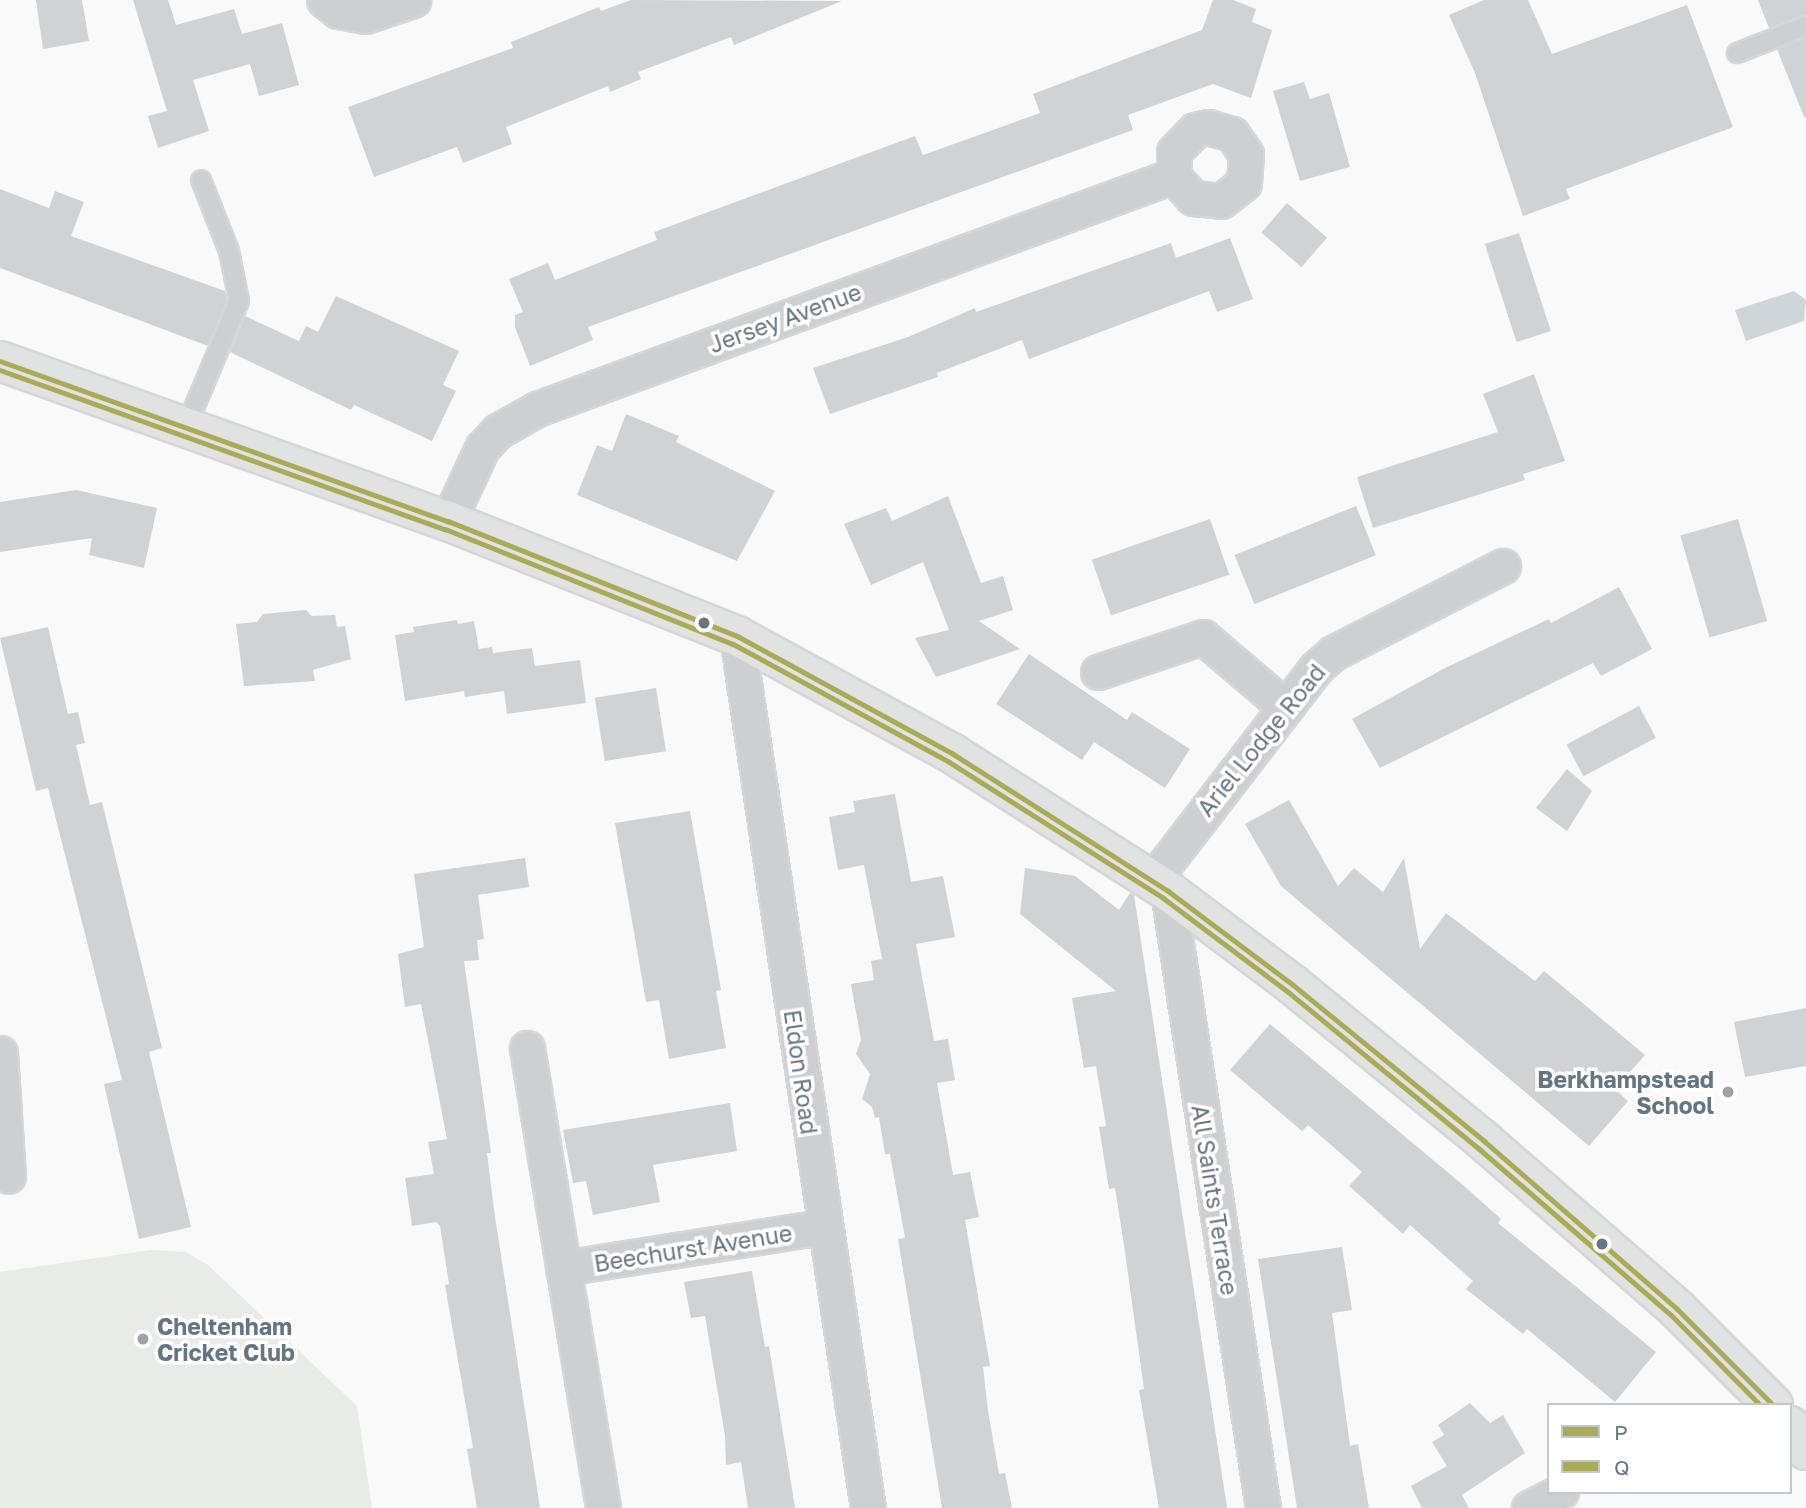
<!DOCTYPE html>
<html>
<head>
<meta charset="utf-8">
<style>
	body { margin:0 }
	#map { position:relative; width:1806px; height:1508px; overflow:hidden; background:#f9f9f9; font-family:"Golos Text",sans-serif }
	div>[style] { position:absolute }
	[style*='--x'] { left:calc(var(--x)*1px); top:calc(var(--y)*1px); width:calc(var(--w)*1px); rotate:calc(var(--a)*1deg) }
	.green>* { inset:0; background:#e8ebe6 }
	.water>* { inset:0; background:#ced6d9 }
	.building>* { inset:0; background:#d0d2d3; transform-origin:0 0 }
	.roads { filter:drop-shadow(2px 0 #d5d6d7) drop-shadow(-2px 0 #d5d6d7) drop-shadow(0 2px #d5d6d7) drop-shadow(0 -2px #d5d6d7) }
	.lane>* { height:18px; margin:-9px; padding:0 9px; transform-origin:9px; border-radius:9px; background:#cecfd0 }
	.street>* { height:33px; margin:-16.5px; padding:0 16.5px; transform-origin:16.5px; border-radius:16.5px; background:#cecfd0 }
	.secondary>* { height:38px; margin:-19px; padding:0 19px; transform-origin:19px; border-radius:19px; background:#e1e2e2 }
	.bus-1>* { height:5px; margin:-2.5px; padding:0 2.5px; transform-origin:2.5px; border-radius:2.5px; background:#aaab57 }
	.bus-2>* { height:5px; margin:-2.5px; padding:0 2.5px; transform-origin:2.5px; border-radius:2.5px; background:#aaab57 }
	.dots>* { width:19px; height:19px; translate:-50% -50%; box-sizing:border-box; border:4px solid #fff; border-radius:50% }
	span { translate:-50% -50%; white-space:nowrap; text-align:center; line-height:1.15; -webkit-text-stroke:7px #fff; paint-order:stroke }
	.street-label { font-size:23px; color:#657683 }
	.poi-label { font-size:23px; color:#657683; font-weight:700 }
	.right { translate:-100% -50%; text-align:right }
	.left { translate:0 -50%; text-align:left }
	.legend { position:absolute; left:1547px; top:1403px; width:245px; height:91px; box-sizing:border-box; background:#fff; border:2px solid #c1c8cd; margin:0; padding:9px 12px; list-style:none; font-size:21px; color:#657683 }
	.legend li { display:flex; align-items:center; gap:14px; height:35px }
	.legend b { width:35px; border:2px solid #c1c8cd }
</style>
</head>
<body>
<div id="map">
	<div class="green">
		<i style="clip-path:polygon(151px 1250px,186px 1252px,208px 1265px,357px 1406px,372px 1508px,0 1508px,0 1272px)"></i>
	</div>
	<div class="water">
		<i style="clip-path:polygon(1794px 291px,1806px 300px,1804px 321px,1746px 341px,1735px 310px)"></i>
	</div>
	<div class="building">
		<i style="clip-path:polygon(36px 0,82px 0,89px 41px,43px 49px)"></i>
		<i style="clip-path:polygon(133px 0,168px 0,176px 25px,234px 9px,242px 34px,282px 23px,299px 85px,259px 96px,250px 64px,193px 80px,209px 131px,158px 148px,148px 116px,167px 111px)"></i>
		<i style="clip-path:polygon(631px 0,842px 1px,734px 45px,731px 37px,638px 72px,641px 79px,610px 92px,608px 86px,506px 127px,512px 144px,463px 163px,457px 147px,374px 177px,348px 107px,513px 48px,511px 42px,599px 7px,601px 11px)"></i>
		<i style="clip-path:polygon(1213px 0,1233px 0,1256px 9px,1252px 22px,1272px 30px,1251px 98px,1213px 84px,1128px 115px,1133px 130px,588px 327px,593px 340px,530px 366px,515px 327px,515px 315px,523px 312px,509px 279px,548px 263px,555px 280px,657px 240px,654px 232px,915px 136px,923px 155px,1040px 113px,1033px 94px,1202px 30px)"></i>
		<i style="clip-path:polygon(1484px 0,1528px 0,1552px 54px,1687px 5px,1733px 127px,1566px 189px,1570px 199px,1523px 216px,1475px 73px,1449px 15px)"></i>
		<i style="clip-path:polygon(1758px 0,1806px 0,1806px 15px,1769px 28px)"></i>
		<i style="clip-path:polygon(1806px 38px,1806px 117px,1804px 117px,1777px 49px)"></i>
		<i style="clip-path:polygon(1304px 82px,1310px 99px,1329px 93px,1350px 167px,1300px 181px,1273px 91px)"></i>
		<i style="clip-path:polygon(0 189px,49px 208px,55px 191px,84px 202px,71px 236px,225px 291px,227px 300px,208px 346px,0 268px)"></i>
		<i style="left:1287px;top:203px;width:53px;height:39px;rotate:41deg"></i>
		<i style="left:1519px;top:233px;width:103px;height:36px;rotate:72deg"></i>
		<i style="clip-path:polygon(1230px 238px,1253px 299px,1217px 312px,1209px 291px,1029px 359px,1022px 340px,937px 373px,938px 377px,830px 414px,813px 368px,908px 337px,975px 308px,976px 312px,1171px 243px,1176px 258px)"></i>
		<i style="clip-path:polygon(336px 296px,459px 351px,443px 385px,456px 391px,432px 441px,354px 405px,351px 410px,230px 352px,245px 316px,299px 341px,306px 326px,318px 332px)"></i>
		<i style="clip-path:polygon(1534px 374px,1565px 461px,1523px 474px,1525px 480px,1373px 528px,1357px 477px,1498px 432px,1483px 394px)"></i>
		<i style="clip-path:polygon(626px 414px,679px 436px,676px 442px,775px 491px,737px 561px,577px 495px,597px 445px,612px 451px)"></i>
		<i style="clip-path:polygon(76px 490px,157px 508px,144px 568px,89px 555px,92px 538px,0 552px,0 502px)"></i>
		<i style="clip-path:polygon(948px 496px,981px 583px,1003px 576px,1013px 610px,979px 621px,1020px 649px,936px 677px,915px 638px,949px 630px,923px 562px,871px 585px,844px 524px,886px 508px,892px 521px)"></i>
		<i style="left:1356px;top:506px;width:53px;height:131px;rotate:68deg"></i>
		<i style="left:1210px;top:519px;width:59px;height:125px;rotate:71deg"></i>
		<i style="left:1738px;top:519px;width:106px;height:60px;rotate:74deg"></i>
		<i style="clip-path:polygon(1619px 587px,1652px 649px,1601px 676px,1593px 663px,1380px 768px,1352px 719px,1445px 668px,1549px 619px,1551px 623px)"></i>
		<i style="clip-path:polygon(306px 610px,312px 616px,335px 615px,337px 627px,345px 626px,351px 659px,313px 670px,315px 681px,244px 686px,236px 624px,257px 622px,263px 614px)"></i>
		<i style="clip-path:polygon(457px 620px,458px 624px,474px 621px,479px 649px,492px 647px,493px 653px,532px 648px,535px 666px,580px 660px,586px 703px,507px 714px,504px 691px,465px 697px,464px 691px,405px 701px,395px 635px,414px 632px,413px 627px)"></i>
		<i style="clip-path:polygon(48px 627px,68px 714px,78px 712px,85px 743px,76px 745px,90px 805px,102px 802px,162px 1048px,149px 1052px,191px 1227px,139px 1239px,104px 1084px,122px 1080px,48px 788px,36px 791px,0 638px)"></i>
		<i style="clip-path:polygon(1029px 654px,1127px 720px,1132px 712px,1190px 749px,1165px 788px,1094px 742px,1082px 760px,996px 704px)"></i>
		<i style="left:656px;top:688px;width:64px;height:62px;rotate:81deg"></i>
		<i style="left:1639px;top:706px;width:36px;height:82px;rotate:62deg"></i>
		<i style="clip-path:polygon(1567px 769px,1592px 791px,1567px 831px,1536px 808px)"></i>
		<i style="clip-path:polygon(895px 794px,911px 882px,943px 876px,955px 937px,916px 944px,934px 1041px,948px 1039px,955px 1080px,937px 1083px,953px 1175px,970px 1172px,979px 1217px,965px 1220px,990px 1366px,983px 1367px,988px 1411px,999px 1474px,1005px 1473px,1012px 1508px,942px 1508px,898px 1239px,905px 1238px,890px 1154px,885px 1154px,879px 1117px,875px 1118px,872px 1107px,862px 1099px,870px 1074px,856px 1054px,861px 1040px,851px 984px,874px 980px,871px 961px,882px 959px,864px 865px,838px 870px,829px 817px,855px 812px,853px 801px)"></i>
		<i style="clip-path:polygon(1289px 800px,1338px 886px,1354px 868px,1383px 892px,1404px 858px,1420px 949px,1446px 913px,1535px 981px,1544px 971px,1645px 1055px,1615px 1089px,1628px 1101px,1589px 1146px,1281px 886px,1245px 824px)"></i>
		<i style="clip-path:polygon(690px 811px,721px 990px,716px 991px,726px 1048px,669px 1059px,659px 1000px,646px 1002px,615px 823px)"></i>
		<i style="clip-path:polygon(525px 858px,529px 887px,478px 895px,484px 939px,477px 940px,479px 960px,464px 961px,491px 1153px,487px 1153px,494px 1210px,540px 1508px,477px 1508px,467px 1449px,473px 1448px,445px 1285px,449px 1284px,440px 1226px,436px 1222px,412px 1226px,405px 1178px,434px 1174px,428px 1142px,447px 1139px,421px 1004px,405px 1007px,398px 954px,424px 947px,414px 874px)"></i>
		<i style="clip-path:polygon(1025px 868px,1075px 876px,1119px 910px,1130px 893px,1134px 895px,1227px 1508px,1159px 1508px,1139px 1390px,1144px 1389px,1124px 1245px,1115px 1188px,1109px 1189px,1099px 1127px,1106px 1126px,1096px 1066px,1084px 1068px,1072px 998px,1116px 991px,1020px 914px)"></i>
		<i style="clip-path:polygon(1806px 1008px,1806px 1066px,1745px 1077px,1734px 1022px)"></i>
		<i style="clip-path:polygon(1270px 1024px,1463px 1185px,1501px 1219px,1498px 1223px,1656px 1352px,1615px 1402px,1527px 1329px,1523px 1334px,1466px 1289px,1473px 1281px,1410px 1225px,1403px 1234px,1349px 1186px,1362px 1172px,1308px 1125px,1302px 1131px,1230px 1070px)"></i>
		<i style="clip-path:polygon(730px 1103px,737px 1151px,653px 1165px,660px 1202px,593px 1215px,586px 1181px,573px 1183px,563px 1130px)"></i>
		<i style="clip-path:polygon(1342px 1247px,1352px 1310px,1332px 1313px,1350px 1446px,1358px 1444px,1369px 1508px,1297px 1508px,1258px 1259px)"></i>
		<i style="clip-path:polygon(752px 1271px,765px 1347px,769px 1346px,795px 1508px,748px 1508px,741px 1462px,726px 1465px,725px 1436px,705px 1316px,691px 1318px,684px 1282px)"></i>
		<i style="clip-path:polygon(1470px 1403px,1490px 1423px,1503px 1415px,1525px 1453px,1462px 1495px,1469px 1508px,1422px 1508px,1411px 1486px,1447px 1466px,1432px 1442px,1444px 1435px,1438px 1425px)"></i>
	</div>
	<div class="roads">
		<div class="lane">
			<i style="--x:1737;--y:53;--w:74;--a:-21.4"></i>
			<i style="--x:186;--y:427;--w:137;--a:-67.2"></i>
			<i style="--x:239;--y:301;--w:51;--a:-101.3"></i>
			<i style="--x:229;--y:251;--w:76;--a:-111.5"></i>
		</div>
		<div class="street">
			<i style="--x:324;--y:0;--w:18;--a:38"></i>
			<i style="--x:338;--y:11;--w:27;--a:10"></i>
			<i style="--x:365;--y:16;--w:51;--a:-18.4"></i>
			<i style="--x:448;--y:521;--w:81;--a:-65"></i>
			<i style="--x:482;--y:448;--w:23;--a:-47"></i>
			<i style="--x:498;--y:431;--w:45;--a:-29.4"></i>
			<i style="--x:537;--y:409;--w:662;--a:-20.13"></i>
			<i style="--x:1159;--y:181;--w:16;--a:-15"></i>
			<i style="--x:1174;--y:177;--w:28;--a:48"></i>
			<i style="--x:1193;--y:198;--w:28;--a:6"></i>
			<i style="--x:1221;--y:201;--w:29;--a:-38"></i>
			<i style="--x:1244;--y:183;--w:29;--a:-86"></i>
			<i style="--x:1246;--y:154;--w:24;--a:-125"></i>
			<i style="--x:1232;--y:134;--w:25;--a:-164"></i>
			<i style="--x:1208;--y:127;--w:13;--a:167"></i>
			<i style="--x:1195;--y:130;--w:30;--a:134"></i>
			<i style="--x:1174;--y:152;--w:25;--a:90"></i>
			<i style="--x:737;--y:636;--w:882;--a:81.46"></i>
			<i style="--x:1098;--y:672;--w:111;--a:-18.4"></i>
			<i style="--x:1203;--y:637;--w:106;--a:40.4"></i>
			<i style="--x:1152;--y:881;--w:269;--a:-52.4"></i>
			<i style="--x:1316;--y:668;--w:23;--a:-41"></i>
			<i style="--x:1333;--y:653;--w:191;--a:-27.1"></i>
			<i style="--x:1168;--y:891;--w:624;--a:81.25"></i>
			<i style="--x:527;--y:1048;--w:466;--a:80.6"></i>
			<i style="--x:0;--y:1053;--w:123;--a:86.3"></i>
			<i style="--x:563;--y:1268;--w:263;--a:-9"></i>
			<i style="--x:1529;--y:1508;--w:36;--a:-27"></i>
		</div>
		<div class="secondary">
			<i style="--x:0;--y:361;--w:476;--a:19.7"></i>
			<i style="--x:448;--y:521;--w:311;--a:21.7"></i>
			<i style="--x:737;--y:636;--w:246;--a:28.6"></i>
			<i style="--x:953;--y:754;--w:255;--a:32.5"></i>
			<i style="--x:1168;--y:891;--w:156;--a:36.9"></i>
			<i style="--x:1293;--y:985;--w:247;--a:39.2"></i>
			<i style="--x:1484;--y:1141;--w:256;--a:41"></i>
			<i style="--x:1677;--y:1309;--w:136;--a:45"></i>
			<i style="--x:1790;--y:1426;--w:29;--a:56"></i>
		</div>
	</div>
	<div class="bus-1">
		<i style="--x:0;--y:361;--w:476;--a:19.7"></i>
		<i style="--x:448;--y:521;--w:311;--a:21.7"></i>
		<i style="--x:737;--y:636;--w:246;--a:28.6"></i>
		<i style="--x:953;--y:754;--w:255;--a:32.5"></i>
		<i style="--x:1168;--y:891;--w:156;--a:36.9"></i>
		<i style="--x:1293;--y:985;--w:247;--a:39.2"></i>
		<i style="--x:1484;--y:1141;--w:256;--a:41"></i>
		<i style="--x:1677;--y:1309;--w:136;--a:45"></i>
	</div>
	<div class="bus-2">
		<i style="--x:0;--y:370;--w:473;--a:19.7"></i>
		<i style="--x:445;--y:529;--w:310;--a:21.8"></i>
		<i style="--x:733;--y:644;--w:246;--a:28.6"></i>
		<i style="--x:949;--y:762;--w:254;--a:32.4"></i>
		<i style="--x:1163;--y:898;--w:156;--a:36.9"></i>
		<i style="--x:1288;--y:992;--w:246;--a:39.4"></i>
		<i style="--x:1478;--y:1148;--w:255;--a:40.9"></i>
		<i style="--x:1671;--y:1315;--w:127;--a:45.3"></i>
	</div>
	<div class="dots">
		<i style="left:704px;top:623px;background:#657683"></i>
		<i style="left:1728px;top:1092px;background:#99a4ac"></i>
		<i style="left:1602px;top:1244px;background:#657683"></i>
		<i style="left:143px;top:1339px;background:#99a4ac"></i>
	</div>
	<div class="street-label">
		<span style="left:785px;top:318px;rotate:-20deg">Jersey Avenue</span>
		<span style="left:1261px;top:740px;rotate:-51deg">Ariel Lodge Road</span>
		<span style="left:801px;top:1072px;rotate:82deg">Eldon Road</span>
		<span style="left:1215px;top:1200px;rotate:81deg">All Saints Terrace</span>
		<span style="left:693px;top:1248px;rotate:-9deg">Beechurst Avenue</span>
	</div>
	<div class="poi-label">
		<span class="right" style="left:1714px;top:1092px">Berkhampstead<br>School</span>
		<span class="left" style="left:157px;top:1339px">Cheltenham<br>Cricket Club</span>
	</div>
	<ul class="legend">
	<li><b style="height:9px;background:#aaab57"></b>P</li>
	<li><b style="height:9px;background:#aaab57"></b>Q</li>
	</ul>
</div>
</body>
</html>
